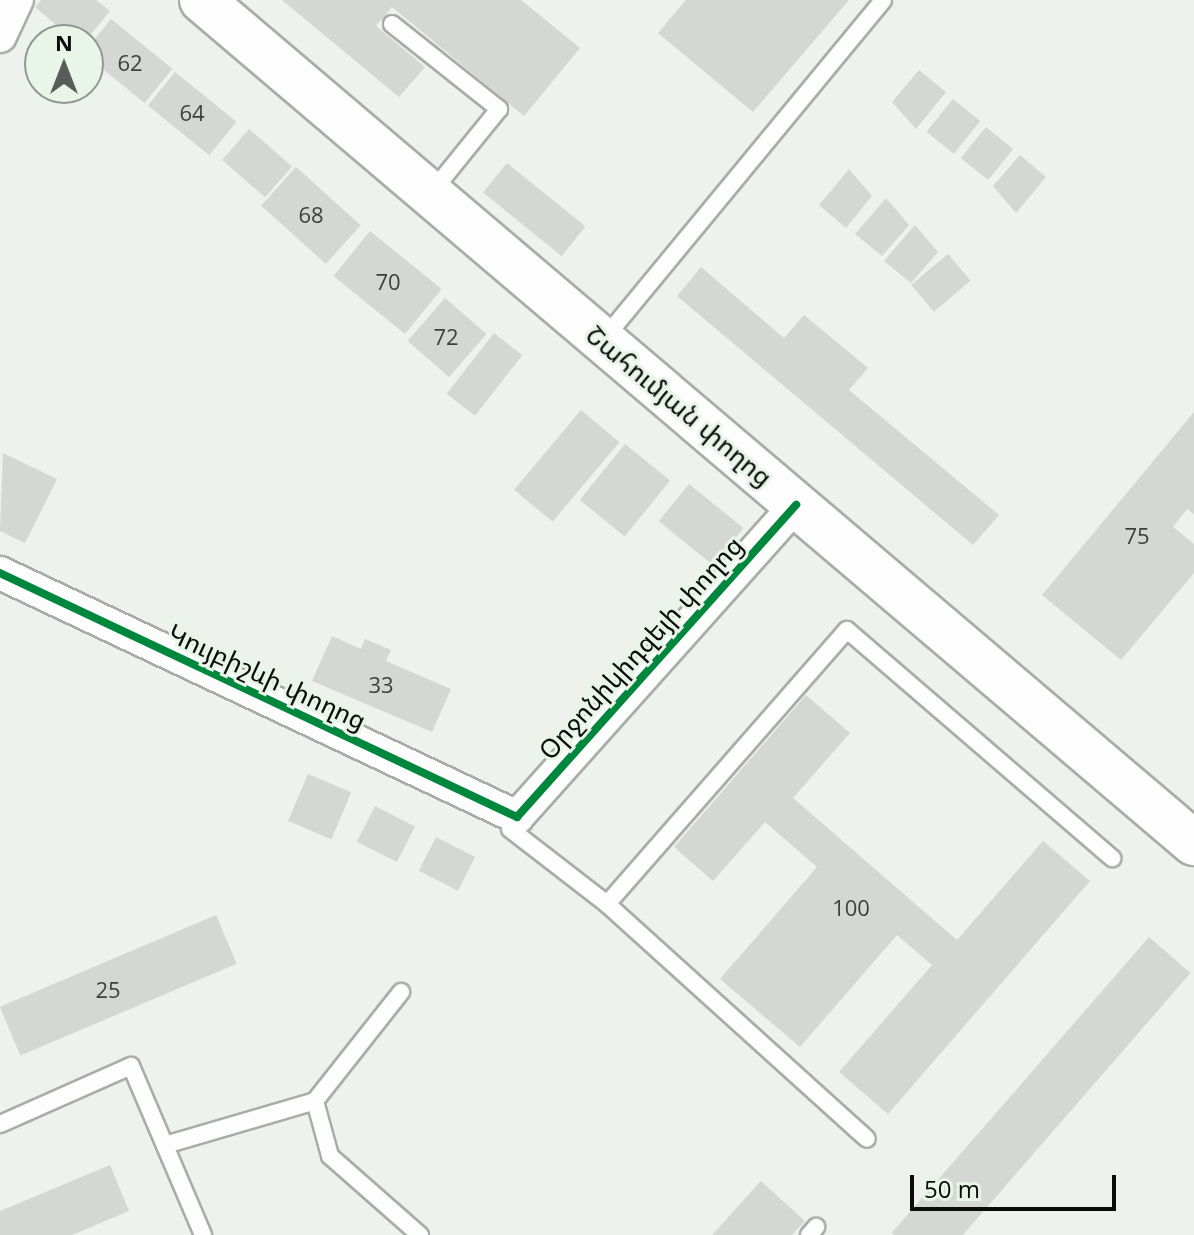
<!DOCTYPE html>
<html>
<head>
<meta charset="utf-8">
<style>
	body { margin:0 }
	#map { position:relative; width:1194px; height:1235px; overflow:hidden; background:#edf2ed; font-family:"Open Sans","Noto Sans Armenian",sans-serif }
	div>[style] { position:absolute }
	[style*='--x'] { left:calc(var(--x)*1px); top:calc(var(--y)*1px); width:calc(var(--w)*1px); rotate:calc(var(--a)*1deg) }
	.building>* { inset:0; background:#d4d7d4; transform-origin:0 0 }
	.roads { filter:drop-shadow(2px 0 #a9ada9) drop-shadow(-2px 0 #a9ada9) drop-shadow(0 2px #a9ada9) drop-shadow(0 -2px #a9ada9) }
	.service>* { height:16px; margin:-8px; padding:0 8px; transform-origin:8px; border-radius:8px; background:#fcfdfc }
	.minor>* { height:32px; margin:-16px; padding:0 16px; transform-origin:16px; border-radius:16px; background:#fcfdfc }
	.secondary>* { height:44px; margin:-22px; padding:0 22px; transform-origin:22px; border-radius:22px; background:#fcfdfc }
	.cycleway>* { height:8px; margin:-4px; padding:0 4px; transform-origin:4px; border-radius:4px; background:#00873e }
	span { translate:-50% -50%; white-space:nowrap; text-align:center; line-height:1.15; -webkit-text-stroke:6px #eaf5ea; paint-order:stroke }
	.number-label { font-size:22px; color:#3e403e }
	.number-label span { -webkit-text-stroke-width:0 }
	.street-label { font-size:26px; color:#0a0d0a }
	.north { position:absolute; left:24px; top:24px; width:80px; height:80px; box-sizing:border-box; background:#eaf5ea; border:2px solid #909890; border-radius:50%; rotate:0deg; font-size:22px; font-weight:700; line-height:32px; text-align:center; color:#0a0d0a }
	.north::after { content:''; display:block; margin:auto; width:28px; height:36px; background:#595d59; clip-path:polygon(50% 0,100% 100%,50% 72%,0 100%) }
	.scale { position:absolute; left:910px; top:1175px; width:206px; height:36px; box-sizing:border-box; border:4px solid #0a0d0a; border-top:0; padding-left:10px; font-size:24px; line-height:28px; white-space:nowrap; color:#0a0d0a; -webkit-text-stroke:6px #eaf5ea; paint-order:stroke }
</style>
</head>
<body>
<div id="map">
	<div class="building">
		<i style="clip-path:polygon(41px 0,96px 0,110px 11px,86px 40px,74px 40px,35px 7px)"></i>
		<i style="clip-path:polygon(282px 0,521px 0,580px 48px,524px 116px,392px 7px,376px 26px,425px 67px,399px 97px)"></i>
		<i style="clip-path:polygon(686px 0,849px 0,753px 112px,658px 33px)"></i>
		<i style="left:111px;top:19px;width:79px;height:44px;rotate:39deg"></i>
		<i style="clip-path:polygon(919px 70px,946px 92px,916px 129px,892px 102px)"></i>
		<i style="left:175px;top:72px;width:79px;height:43px;rotate:39deg"></i>
		<i style="left:953px;top:99px;width:35px;height:42px;rotate:39deg"></i>
		<i style="left:986px;top:127px;width:35px;height:40px;rotate:39deg"></i>
		<i style="left:249px;top:129px;width:57px;height:41px;rotate:41deg"></i>
		<i style="clip-path:polygon(1020px 155px,1046px 177px,1016px 213px,993px 186px)"></i>
		<i style="left:507px;top:163px;width:101px;height:38px;rotate:39deg"></i>
		<i style="left:296px;top:167px;width:87px;height:52px;rotate:42deg"></i>
		<i style="clip-path:polygon(849px 169px,872px 196px,846px 228px,819px 205px)"></i>
		<i style="clip-path:polygon(886px 198px,909px 225px,882px 256px,855px 234px)"></i>
		<i style="clip-path:polygon(915px 225px,938px 252px,911px 283px,884px 261px)"></i>
		<i style="left:370px;top:231px;width:92px;height:58px;rotate:39deg"></i>
		<i style="left:948px;top:254px;width:35px;height:48px;rotate:50deg"></i>
		<i style="clip-path:polygon(701px 267px,784px 338px,804px 315px,868px 368px,849px 390px,999px 515px,973px 545px,677px 296px)"></i>
		<i style="left:445px;top:298px;width:55px;height:57px;rotate:41deg"></i>
		<i style="left:494px;top:333px;width:36px;height:77px;rotate:38deg"></i>
		<i style="left:581px;top:410px;width:50px;height:104px;rotate:40deg"></i>
		<i style="clip-path:polygon(1194px 412px,1194px 514px,1187px 509px,1173px 527px,1194px 544px,1194px 573px,1121px 660px,1042px 595px)"></i>
		<i style="left:625px;top:444px;width:58px;height:72px;rotate:39deg"></i>
		<i style="clip-path:polygon(3px 453px,57px 479px,25px 543px,0 531px)"></i>
		<i style="left:689px;top:484px;width:70px;height:48px;rotate:39deg"></i>
		<i style="clip-path:polygon(332px 636px,361px 649px,365px 639px,391px 650px,386px 661px,451px 689px,432px 732px,312px 681px)"></i>
		<i style="clip-path:polygon(806px 695px,850px 733px,793px 798px,957px 940px,1043px 841px,1090px 881px,888px 1114px,839px 1072px,932px 965px,897px 935px,800px 1047px,720px 979px,817px 867px,765px 822px,713px 881px,674px 847px)"></i>
		<i style="left:308px;top:774px;width:47px;height:51px;rotate:23deg"></i>
		<i style="left:375px;top:806px;width:45px;height:40px;rotate:27deg"></i>
		<i style="left:436px;top:837px;width:44px;height:38px;rotate:27deg"></i>
		<i style="left:216px;top:915px;width:53px;height:235px;rotate:67deg"></i>
		<i style="left:1149px;top:937px;width:55px;height:392px;rotate:41deg"></i>
		<i style="clip-path:polygon(110px 1165px,129px 1211px,72px 1235px,0 1235px,0 1211px)"></i>
		<i style="clip-path:polygon(761px 1181px,805px 1221px,792px 1235px,712px 1235px)"></i>
	</div>
	<div class="roads">
		<div class="service">
			<i style="--x:392;--y:24;--w:137;--a:38.5"></i>
			<i style="--x:499;--y:109;--w:108;--a:129"></i>
			<i style="--x:603;--y:340;--w:440;--a:-50.5"></i>
			<i style="--x:510;--y:829;--w:123;--a:37.7"></i>
			<i style="--x:607;--y:904;--w:350;--a:42.1"></i>
			<i style="--x:607;--y:904;--w:364;--a:-48.8"></i>
			<i style="--x:847;--y:630;--w:350;--a:40.7"></i>
			<i style="--x:315;--y:1101;--w:57;--a:74.7"></i>
			<i style="--x:330;--y:1156;--w:120;--a:41.3"></i>
			<i style="--x:0;--y:1124;--w:143;--a:-23.9"></i>
			<i style="--x:131;--y:1066;--w:184;--a:66.9"></i>
			<i style="--x:165;--y:1145;--w:156;--a:-16.3"></i>
			<i style="--x:315;--y:1101;--w:139;--a:-51.7"></i>
			<i style="--x:809;--y:1235;--w:11;--a:-49"></i>
		</div>
		<div class="minor">
			<i style="--x:0;--y:36;--w:40;--a:-65"></i>
			<i style="--x:0;--y:573;--w:572;--a:25.27"></i>
			<i style="--x:517;--y:817;--w:419;--a:-48.2"></i>
		</div>
		<div class="secondary">
			<i style="--x:202;--y:0;--w:1302;--a:40.36"></i>
		</div>
	</div>
	<div class="cycleway">
		<i style="--x:0;--y:573;--w:572;--a:25.27"></i>
		<i style="--x:517;--y:817;--w:419;--a:-48.2"></i>
	</div>
	<div class="number-label">
		<span style="left:130px;top:63px">62</span>
		<span style="left:192px;top:113px">64</span>
		<span style="left:311px;top:215px">68</span>
		<span style="left:388px;top:282px">70</span>
		<span style="left:446px;top:337px">72</span>
		<span style="left:1137px;top:536px">75</span>
		<span style="left:381px;top:685px">33</span>
		<span style="left:851px;top:908px">100</span>
		<span style="left:108px;top:990px">25</span>
	</div>
	<div class="street-label">
		<span style="left:679px;top:406px;rotate:40deg">Շահումյան փողոց</span>
		<span style="left:641px;top:648px;rotate:-48deg">Օրջոնիկիդզեյի փողոց</span>
		<span style="left:267px;top:677px;rotate:25deg">Կույբիշևի փողոց</span>
	</div>
	<div class="north">N</div>
	<div class="scale">50 m</div>
</div>
</body>
</html>
